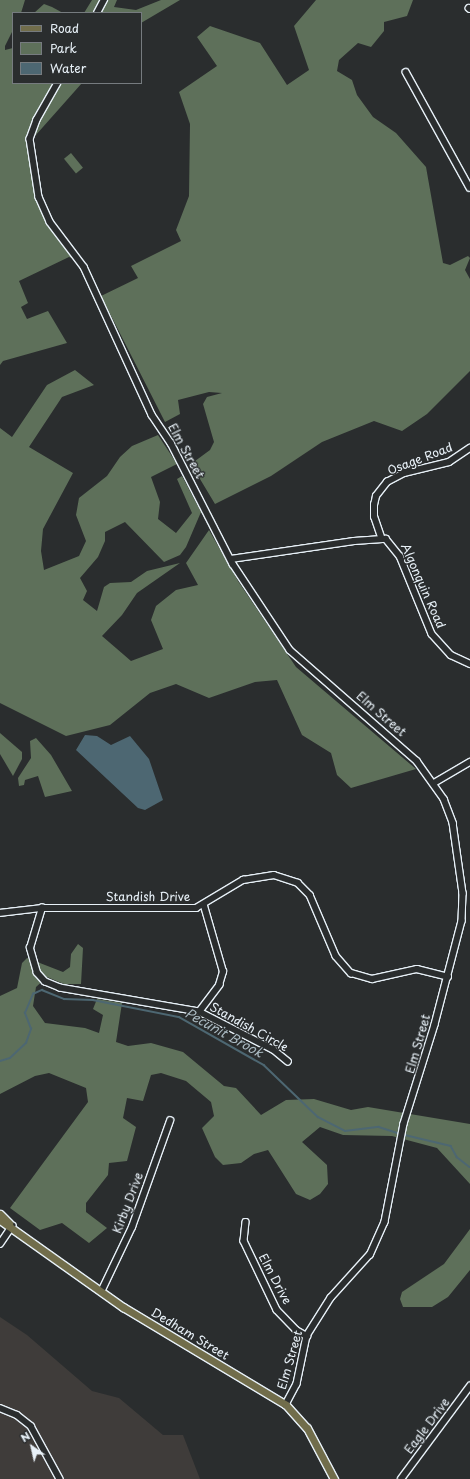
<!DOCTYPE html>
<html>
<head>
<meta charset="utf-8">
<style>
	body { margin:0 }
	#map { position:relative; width:470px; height:1479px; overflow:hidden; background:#2a2d2e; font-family:"Playpen Sans",sans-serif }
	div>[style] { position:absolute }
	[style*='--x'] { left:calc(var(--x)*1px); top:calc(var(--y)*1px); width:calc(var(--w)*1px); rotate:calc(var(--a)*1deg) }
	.built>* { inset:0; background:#3f3c3a }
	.green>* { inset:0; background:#5e705a; transform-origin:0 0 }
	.water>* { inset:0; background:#4d6772 }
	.stream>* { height:1.5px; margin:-0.75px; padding:0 0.75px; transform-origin:0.75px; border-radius:0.75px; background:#4d6772 }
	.roads { filter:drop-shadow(1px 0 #e8f1f8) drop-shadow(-1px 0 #e8f1f8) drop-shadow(0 1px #e8f1f8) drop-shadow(0 -1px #e8f1f8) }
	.minor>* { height:5.5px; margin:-2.75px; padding:0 2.75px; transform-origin:2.75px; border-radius:2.75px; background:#2a2d2e }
	.major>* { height:7px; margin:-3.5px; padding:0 3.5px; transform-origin:3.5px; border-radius:3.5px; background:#716d4b }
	span { translate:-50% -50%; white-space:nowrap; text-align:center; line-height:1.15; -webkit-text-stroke:3px #2a2d2e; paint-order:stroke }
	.street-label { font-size:12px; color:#e8f1f8 }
	.water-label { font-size:13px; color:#aabac2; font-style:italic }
	.legend { position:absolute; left:12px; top:12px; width:130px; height:72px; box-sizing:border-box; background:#2a2d2e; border:1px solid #767b7f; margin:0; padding:5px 7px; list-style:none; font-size:12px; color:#e8f1f8 }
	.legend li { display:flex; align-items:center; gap:8px; height:20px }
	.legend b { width:20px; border:1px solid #767b7f }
	.north { position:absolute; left:12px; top:1427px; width:40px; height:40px; -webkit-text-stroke:3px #2a2d2e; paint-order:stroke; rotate:326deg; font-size:11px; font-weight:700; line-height:16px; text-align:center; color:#e8f1f8 }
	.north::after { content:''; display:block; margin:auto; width:14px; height:18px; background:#e8f1f8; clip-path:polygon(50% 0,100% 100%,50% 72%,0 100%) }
</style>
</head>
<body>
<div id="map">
	<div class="built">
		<i style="clip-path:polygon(0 1317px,27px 1335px,92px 1391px,119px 1398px,163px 1435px,183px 1435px,200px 1479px,0 1479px)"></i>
	</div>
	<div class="green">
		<i style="clip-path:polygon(0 0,25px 0,21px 13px,13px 13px,13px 30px,5px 46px,5px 50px,13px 48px,13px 83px,82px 83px,27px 145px,34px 192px,45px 217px,54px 234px,77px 260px,69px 257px,19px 281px,28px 303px,21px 307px,27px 319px,48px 311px,67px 343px,3px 361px,0 365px)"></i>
		<i style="clip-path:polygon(92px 0,117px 0,114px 7px,136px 10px,161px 0,180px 0,141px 23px,141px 13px,84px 13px)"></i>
		<i style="clip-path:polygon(316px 0,413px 0,407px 16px,384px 22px,384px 31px,371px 47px,358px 43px,339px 60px,337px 71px,352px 80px,357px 95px,373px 117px,396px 133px,426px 167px,443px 263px,450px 265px,468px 256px,470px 258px,465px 270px,470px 279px,470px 371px,427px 414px,402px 431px,374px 421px,322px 442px,271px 476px,215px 504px,191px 464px,210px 450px,214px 442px,203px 404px,207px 397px,222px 393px,209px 392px,178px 400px,180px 414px,165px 422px,101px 296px,138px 278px,131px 266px,181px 241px,176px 230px,189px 196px,190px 124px,179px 92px,217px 66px,197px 37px,210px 26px,260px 43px,287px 85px,309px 70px,294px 26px)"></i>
		<i style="clip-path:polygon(44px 4px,52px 7px,63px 13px,34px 13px)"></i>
		<i style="left:71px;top:153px;width:19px;height:9px;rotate:51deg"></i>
		<i style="clip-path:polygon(75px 370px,94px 385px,62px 397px,29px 447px,73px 473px,43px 529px,41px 551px,44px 570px,79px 556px,86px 541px,76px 515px,79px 498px,107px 476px,120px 457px,132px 446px,158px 435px,177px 464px,151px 477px,160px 502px,158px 519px,176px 533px,192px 513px,177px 479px,182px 476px,201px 512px,186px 547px,180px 555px,164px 562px,125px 522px,105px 532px,105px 541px,98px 557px,80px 578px,87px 591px,83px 600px,97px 611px,104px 587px,110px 583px,131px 582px,147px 571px,180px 563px,137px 593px,122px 615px,102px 636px,131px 661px,163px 649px,151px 620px,156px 606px,176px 590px,198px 585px,186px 563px,209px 530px,238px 581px,296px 667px,416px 769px,351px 788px,337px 775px,331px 753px,302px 735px,277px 680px,255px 682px,209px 698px,176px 684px,150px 693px,110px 725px,66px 736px,0 703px,0 428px,12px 437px,47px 385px)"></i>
		<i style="clip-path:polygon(0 733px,22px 752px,22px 759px,13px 776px,0 754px)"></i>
		<i style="clip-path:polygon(36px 738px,51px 755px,72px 791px,45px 797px,38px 776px,25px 780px,24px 785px,19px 786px,18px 778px,31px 758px,30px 741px)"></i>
		<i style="clip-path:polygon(78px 944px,83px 948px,81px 984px,64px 984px,47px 977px,36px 987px,33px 1006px,45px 1023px,85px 1028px,99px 1033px,103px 1015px,93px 1009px,97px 999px,122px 1003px,116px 1042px,128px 1046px,151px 1043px,183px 1052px,224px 1086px,236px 1088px,261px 1115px,286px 1100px,314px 1099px,351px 1110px,368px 1107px,470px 1124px,470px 1184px,437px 1148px,392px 1136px,343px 1135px,320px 1127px,302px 1142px,327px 1165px,328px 1184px,320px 1194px,310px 1200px,296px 1194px,268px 1150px,254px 1154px,241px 1163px,223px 1165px,215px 1157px,202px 1128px,214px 1116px,211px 1102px,186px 1081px,161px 1073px,151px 1075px,143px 1101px,127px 1098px,123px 1118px,136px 1127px,127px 1161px,109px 1163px,108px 1175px,86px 1203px,86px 1212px,107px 1228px,89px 1243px,62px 1223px,40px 1230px,10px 1208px,88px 1102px,86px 1088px,49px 1073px,35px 1076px,0 1094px,0 996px,17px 988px,22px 963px,27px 958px,63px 972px,70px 967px,71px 954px)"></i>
		<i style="clip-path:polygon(470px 1229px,470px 1270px,448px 1297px,432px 1307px,403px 1307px,400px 1299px,402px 1292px,444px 1264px)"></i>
	</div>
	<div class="water">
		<i style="clip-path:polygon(85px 735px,97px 736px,111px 745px,130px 736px,149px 759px,163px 800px,145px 810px,138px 808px,76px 750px)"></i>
	</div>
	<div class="stream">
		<i style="--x:0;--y:1061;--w:10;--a:-17"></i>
		<i style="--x:10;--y:1058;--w:22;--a:-43"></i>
		<i style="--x:26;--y:1043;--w:15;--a:-70"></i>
		<i style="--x:31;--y:1029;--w:17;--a:-111"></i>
		<i style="--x:25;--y:1013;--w:21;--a:-67"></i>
		<i style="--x:33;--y:994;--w:10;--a:-24"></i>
		<i style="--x:42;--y:990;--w:24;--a:22"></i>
		<i style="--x:64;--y:999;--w:29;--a:2"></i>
		<i style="--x:93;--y:1000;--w:88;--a:11.2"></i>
		<i style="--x:179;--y:1017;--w:98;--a:29.5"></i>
		<i style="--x:264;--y:1065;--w:75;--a:43.9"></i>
		<i style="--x:318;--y:1117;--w:30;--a:27"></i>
		<i style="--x:345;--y:1131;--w:34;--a:-7"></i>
		<i style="--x:379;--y:1127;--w:20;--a:18"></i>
		<i style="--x:405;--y:1135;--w:47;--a:13.4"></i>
		<i style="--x:451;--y:1146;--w:13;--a:61"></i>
		<i style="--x:457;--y:1157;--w:16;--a:38"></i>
	</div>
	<div class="roads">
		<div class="minor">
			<i style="--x:469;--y:8;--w:1;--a:45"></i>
			<i style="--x:97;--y:13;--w:15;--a:-62"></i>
			<i style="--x:406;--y:72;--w:132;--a:61.1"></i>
			<i style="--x:58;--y:83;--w:43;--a:119.6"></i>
			<i style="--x:37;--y:120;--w:20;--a:110"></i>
			<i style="--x:30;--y:139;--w:59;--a:81.2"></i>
			<i style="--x:39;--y:197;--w:27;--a:66"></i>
			<i style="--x:50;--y:222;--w:56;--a:52.9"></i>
			<i style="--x:84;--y:267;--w:163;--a:65.3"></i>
			<i style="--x:152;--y:415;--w:34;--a:56"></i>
			<i style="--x:171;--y:443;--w:136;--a:62.9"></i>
			<i style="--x:233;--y:564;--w:103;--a:56.5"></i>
			<i style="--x:290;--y:650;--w:169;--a:41.2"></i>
			<i style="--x:417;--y:761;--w:47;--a:54.6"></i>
			<i style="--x:444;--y:799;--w:26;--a:69"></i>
			<i style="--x:453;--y:823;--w:71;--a:81.9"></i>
			<i style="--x:463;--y:893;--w:28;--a:92"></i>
			<i style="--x:462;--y:921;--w:107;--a:104.6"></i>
			<i style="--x:435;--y:1025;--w:104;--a:107.4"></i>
			<i style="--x:404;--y:1124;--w:100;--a:101"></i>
			<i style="--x:385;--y:1222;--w:36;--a:114"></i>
			<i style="--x:370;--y:1255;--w:58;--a:132.2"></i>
			<i style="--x:331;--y:1298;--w:45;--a:122.3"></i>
			<i style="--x:307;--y:1336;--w:49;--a:101.8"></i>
			<i style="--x:297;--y:1384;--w:24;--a:118"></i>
			<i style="--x:381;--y:537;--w:21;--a:-109"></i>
			<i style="--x:374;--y:517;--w:12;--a:-90"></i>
			<i style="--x:374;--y:505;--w:9;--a:-77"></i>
			<i style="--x:376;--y:496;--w:18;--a:-52"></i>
			<i style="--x:387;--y:482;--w:19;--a:-28"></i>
			<i style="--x:404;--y:473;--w:46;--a:-13.7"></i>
			<i style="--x:449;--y:462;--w:25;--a:-34"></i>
			<i style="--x:231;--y:559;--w:124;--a:-8.3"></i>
			<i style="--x:354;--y:541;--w:32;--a:-4"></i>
			<i style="--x:386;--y:539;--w:22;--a:51"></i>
			<i style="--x:400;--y:556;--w:84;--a:67.7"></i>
			<i style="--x:432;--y:634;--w:28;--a:48"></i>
			<i style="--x:451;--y:655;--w:21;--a:25"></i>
			<i style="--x:434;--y:783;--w:42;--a:-30.3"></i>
			<i style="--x:0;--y:913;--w:42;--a:-6.8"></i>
			<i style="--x:199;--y:1012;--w:34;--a:-53"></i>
			<i style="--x:219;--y:985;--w:14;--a:-73"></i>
			<i style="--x:223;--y:972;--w:69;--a:-106.1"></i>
			<i style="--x:288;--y:1062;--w:19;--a:-141"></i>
			<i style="--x:273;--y:1050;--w:83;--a:-152.8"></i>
			<i style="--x:199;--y:1012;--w:141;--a:-170.2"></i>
			<i style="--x:60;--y:988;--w:16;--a:-158"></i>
			<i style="--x:45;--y:982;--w:12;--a:-132"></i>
			<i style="--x:37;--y:973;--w:26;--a:-106"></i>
			<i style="--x:30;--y:948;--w:42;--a:-73.3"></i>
			<i style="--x:42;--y:908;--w:154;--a:0"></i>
			<i style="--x:196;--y:908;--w:55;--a:-30.8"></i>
			<i style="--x:243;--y:880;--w:31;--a:-9"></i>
			<i style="--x:274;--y:875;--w:25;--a:18"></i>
			<i style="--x:298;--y:883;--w:17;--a:45"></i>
			<i style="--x:310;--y:895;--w:66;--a:66.9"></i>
			<i style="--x:336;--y:956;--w:23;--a:49"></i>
			<i style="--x:351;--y:973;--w:22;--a:16"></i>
			<i style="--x:372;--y:979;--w:46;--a:-12.5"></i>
			<i style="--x:417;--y:969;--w:32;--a:14"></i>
			<i style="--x:246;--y:1222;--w:19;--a:96"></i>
			<i style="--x:244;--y:1241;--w:76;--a:64.4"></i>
			<i style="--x:277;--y:1310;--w:28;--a:46"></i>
			<i style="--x:296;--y:1330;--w:13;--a:29"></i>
			<i style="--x:0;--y:1244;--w:22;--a:-56"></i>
			<i style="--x:101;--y:1292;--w:72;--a:-64.5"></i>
			<i style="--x:132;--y:1227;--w:113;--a:-70.3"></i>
			<i style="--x:0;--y:1408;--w:18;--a:22"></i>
			<i style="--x:17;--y:1415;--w:18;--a:38"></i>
			<i style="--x:31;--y:1426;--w:60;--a:61.3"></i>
			<i style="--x:401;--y:1479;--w:116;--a:-53.4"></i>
		</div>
		<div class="major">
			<i style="--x:0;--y:1214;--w:13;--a:45"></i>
			<i style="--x:0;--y:1220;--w:151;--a:35.3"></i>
			<i style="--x:123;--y:1307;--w:190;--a:31"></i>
			<i style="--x:286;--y:1405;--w:31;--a:48"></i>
			<i style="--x:307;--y:1428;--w:58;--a:62.1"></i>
		</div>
	</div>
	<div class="street-label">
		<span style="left:186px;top:451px;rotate:61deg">Elm Street</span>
		<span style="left:420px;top:459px;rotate:-21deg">Osage Road</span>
		<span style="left:423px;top:586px;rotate:66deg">Algonquin Road</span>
		<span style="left:381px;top:714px;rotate:41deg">Elm Street</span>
		<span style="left:148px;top:897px">Standish Drive</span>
		<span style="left:249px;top:1027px;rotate:29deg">Standish Circle</span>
		<span style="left:418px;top:1044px;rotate:-74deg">Elm Street</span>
		<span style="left:128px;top:1203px;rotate:-69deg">Kirby Drive</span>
		<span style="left:275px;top:1279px;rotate:62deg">Elm Drive</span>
		<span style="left:190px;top:1334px;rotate:31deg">Dedham Street</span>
		<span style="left:290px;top:1360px;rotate:-74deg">Elm Street</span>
		<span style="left:427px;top:1426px;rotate:-53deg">Eagle Drive</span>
	</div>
	<div class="water-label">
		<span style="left:224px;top:1033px;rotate:29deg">Pecunit Brook</span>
	</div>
	<ul class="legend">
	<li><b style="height:5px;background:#716d4b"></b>Road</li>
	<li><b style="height:11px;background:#5e705a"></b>Park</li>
	<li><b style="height:11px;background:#4d6772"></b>Water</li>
	</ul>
	<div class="north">N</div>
</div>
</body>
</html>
